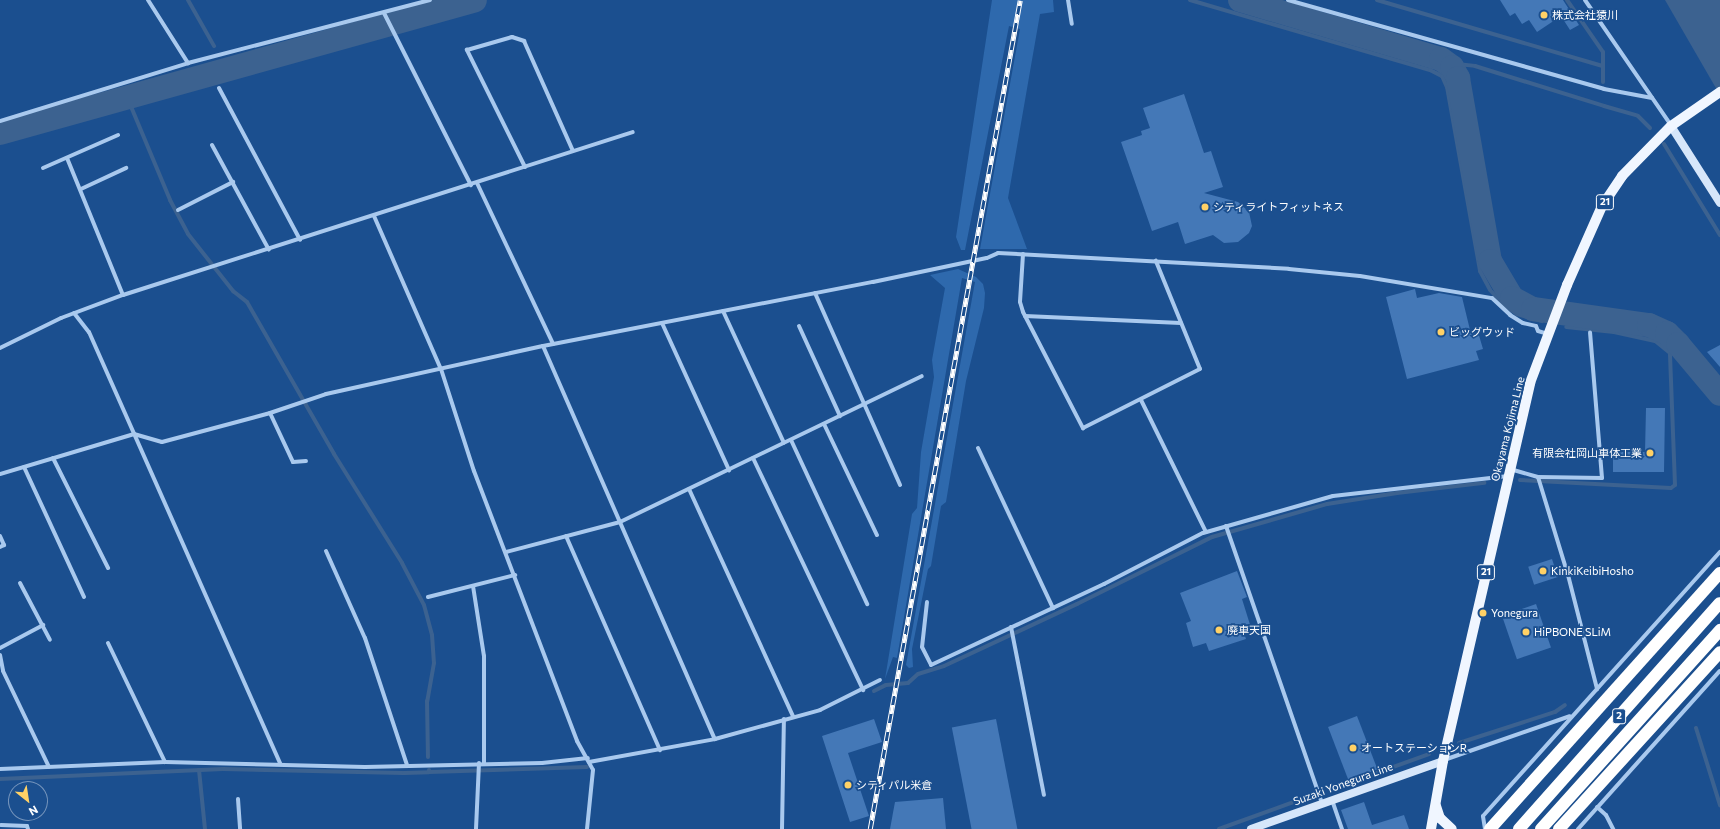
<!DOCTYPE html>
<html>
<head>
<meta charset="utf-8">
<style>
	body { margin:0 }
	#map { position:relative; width:1720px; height:829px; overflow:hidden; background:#1b4f8f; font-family:Commissioner,"Noto Sans JP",sans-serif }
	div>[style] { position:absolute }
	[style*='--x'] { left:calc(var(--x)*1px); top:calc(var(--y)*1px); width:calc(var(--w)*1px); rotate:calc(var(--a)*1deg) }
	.green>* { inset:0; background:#2e69ad }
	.water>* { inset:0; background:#3c6290 }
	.stream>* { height:4px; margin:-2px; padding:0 2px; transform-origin:2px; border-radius:2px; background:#3c6290 }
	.river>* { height:24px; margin:-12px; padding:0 12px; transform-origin:12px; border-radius:12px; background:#3c6290 }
	.building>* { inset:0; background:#4478b7; transform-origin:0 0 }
	.street>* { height:4px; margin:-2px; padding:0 2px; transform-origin:2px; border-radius:2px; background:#a9c9ee }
	.secondary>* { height:8px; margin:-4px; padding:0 4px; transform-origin:4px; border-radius:4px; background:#d6e6fa }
	.primary>* { height:10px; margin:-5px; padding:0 5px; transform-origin:5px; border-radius:5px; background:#f0f6ff }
	.highway>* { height:12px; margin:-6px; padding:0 6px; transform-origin:6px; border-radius:6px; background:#fff }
	.rail>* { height:4.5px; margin-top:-2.25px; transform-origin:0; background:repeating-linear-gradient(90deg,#1b4f8f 0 9px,#fff 0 18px); box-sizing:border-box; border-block:1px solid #fff }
	.dots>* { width:11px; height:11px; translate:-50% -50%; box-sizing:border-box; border:2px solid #1b4f8f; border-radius:50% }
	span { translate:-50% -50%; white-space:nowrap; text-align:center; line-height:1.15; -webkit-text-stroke:3.5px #1b4f8f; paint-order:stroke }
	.shield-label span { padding:1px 3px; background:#1b4f8f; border:1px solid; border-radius:3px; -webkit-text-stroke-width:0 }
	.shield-label { font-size:10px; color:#fff; font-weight:700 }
	.poi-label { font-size:11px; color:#fff }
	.left { translate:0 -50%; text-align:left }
	.right { translate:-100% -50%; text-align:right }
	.street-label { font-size:11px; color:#fff }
	.north { position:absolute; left:8px; top:781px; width:40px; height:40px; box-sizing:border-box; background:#1b4f8f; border:1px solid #7695bc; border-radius:50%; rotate:150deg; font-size:11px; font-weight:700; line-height:16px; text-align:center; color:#fff }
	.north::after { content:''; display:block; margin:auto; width:14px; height:18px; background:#ffd166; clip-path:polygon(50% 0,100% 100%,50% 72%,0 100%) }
</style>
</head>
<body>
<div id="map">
	<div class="green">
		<i style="clip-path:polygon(992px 0,1053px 0,1054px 12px,1040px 14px,1008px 198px,1027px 249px,980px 249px,1020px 29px,1009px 26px,965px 250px,961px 250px,956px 237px)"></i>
		<i style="clip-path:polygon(958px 269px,976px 277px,983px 284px,985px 293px,984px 308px,966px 381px,946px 502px,941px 506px,931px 566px,928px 569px,912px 649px,913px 667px,909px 668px,906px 665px,975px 282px,962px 278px,897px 658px,893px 657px,885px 679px,912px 514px,917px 508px,921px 452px,934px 377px,932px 360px,945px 288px,930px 275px)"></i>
	</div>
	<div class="water">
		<i style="clip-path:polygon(1665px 0,1720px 0,1720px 95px,1713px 83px)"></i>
	</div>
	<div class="stream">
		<i style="--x:188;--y:0;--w:53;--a:60.5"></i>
		<i style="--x:1190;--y:0;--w:250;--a:16.3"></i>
		<i style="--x:1430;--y:70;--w:13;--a:27"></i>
		<i style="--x:1442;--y:76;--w:12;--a:66"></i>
		<i style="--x:1447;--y:87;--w:187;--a:79.8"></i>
		<i style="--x:1480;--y:271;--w:21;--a:62"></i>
		<i style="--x:1490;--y:290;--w:21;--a:47"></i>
		<i style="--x:1504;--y:305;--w:16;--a:35"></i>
		<i style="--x:1517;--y:314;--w:26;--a:16"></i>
		<i style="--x:1377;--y:0;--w:235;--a:16.3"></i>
		<i style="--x:1567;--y:0;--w:63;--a:55.3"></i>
		<i style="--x:1603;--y:52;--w:30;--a:90"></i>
		<i style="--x:222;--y:61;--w:9;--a:58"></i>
		<i style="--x:1452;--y:67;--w:6;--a:-31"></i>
		<i style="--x:1457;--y:64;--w:18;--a:6"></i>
		<i style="--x:1475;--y:66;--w:135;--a:17.2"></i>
		<i style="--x:1604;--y:106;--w:35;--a:16"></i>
		<i style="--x:1638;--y:116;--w:17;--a:45"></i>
		<i style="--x:127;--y:97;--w:112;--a:67.3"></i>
		<i style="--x:170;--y:200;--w:38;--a:62"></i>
		<i style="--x:188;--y:234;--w:73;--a:51.7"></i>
		<i style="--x:233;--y:291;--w:18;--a:38"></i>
		<i style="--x:247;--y:302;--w:175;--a:60.2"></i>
		<i style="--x:334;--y:454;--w:128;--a:58"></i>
		<i style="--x:402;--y:563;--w:47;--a:62.4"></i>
		<i style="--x:424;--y:605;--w:31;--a:75"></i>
		<i style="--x:432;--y:635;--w:28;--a:86"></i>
		<i style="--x:434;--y:663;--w:39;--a:100"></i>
		<i style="--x:427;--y:701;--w:56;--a:89"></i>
		<i style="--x:1664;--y:144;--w:107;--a:58.4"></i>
		<i style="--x:1520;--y:480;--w:151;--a:3"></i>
		<i style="--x:1671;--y:488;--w:5;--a:-37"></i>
		<i style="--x:1675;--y:485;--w:132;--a:-92.2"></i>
		<i style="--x:1670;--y:353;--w:19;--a:-141"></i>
		<i style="--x:1655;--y:341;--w:42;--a:-167.6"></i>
		<i style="--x:1614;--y:332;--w:48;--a:-174.1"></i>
		<i style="--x:874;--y:691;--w:13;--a:-27"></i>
		<i style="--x:886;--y:685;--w:22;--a:-5"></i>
		<i style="--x:908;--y:683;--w:13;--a:-42"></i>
		<i style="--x:918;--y:674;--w:27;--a:-17"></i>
		<i style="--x:944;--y:666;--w:147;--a:-25"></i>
		<i style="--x:1077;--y:604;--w:151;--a:-26.4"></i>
		<i style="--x:1212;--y:537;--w:120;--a:-16"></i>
		<i style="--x:1327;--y:504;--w:71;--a:-8.9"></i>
		<i style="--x:1397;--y:493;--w:88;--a:-6.6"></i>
		<i style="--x:1696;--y:728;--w:81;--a:72.7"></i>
		<i style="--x:1459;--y:743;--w:101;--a:-17.9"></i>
		<i style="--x:1555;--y:712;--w:12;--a:-35"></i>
		<i style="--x:199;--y:770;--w:59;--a:84.2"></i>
		<i style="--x:429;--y:772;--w:158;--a:-1.8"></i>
		<i style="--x:0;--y:779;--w:223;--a:-2.6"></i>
		<i style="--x:223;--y:769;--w:181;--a:1.3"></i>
		<i style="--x:404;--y:773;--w:25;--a:-2"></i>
		<i style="--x:429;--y:772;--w:2;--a:-90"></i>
		<i style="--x:1332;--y:789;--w:103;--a:-19.8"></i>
		<i style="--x:1219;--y:829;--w:100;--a:-19.9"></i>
	</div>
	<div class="river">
		<i style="--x:1240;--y:0;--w:209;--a:16.4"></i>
		<i style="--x:1441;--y:59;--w:14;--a:36"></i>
		<i style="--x:1452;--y:67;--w:13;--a:61"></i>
		<i style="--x:1458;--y:78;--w:186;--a:80.1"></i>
		<i style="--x:1490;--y:261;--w:43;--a:59.3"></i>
		<i style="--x:1512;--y:298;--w:24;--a:28"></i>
		<i style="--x:1533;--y:309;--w:117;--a:7.9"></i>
		<i style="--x:1649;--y:325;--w:20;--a:24"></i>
		<i style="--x:1667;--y:333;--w:16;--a:45"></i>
		<i style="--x:1678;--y:344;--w:65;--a:50"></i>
		<i style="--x:0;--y:133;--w:493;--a:-15.6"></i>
	</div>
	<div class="building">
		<i style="clip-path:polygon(1500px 0,1563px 0,1579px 25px,1570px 30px,1561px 16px,1537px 32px,1529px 20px,1522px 24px,1515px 13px,1510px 16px)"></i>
		<i style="clip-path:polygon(1184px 94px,1204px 153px,1211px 151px,1223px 187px,1204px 193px,1238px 202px,1249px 212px,1252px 226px,1249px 233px,1238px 242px,1224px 243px,1213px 235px,1185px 244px,1178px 222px,1152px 231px,1121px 142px,1142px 135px,1141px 131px,1150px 128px,1143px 108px)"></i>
		<i style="clip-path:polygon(1415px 289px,1417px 298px,1439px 293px,1462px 297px,1471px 334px,1478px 332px,1483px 349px,1476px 351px,1479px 360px,1407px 379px,1386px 297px)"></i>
		<i style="clip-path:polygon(1720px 345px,1720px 367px,1707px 352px)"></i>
		<i style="clip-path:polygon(1646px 408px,1665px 408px,1664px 472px,1613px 472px,1613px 452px,1645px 452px)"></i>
		<i style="left:1552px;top:559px;width:19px;height:25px;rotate:72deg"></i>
		<i style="clip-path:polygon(1237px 571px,1247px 597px,1242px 599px,1252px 631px,1244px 633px,1246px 639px,1209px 651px,1206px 643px,1193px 647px,1186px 623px,1191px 621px,1180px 593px)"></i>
		<i style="left:1536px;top:604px;width:46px;height:36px;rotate:71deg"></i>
		<i style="left:1357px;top:716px;width:57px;height:31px;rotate:69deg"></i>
		<i style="clip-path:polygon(874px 719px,882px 742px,848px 753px,869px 816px,850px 822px,822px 736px)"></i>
		<i style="left:996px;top:719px;width:112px;height:45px;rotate:79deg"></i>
		<i style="clip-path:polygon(943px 798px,946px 829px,890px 829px,895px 802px)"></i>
		<i style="clip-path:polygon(1364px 802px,1372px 825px,1404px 815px,1409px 829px,1348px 829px,1341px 810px)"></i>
	</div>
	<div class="street">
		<i style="--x:148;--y:0;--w:75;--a:57.6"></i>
		<i style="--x:1068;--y:0;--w:24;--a:81"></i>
		<i style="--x:1288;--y:0;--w:328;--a:15.7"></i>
		<i style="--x:1604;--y:89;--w:49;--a:10.6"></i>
		<i style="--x:1585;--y:0;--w:152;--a:55.5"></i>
		<i style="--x:384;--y:13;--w:193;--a:63.2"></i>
		<i style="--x:219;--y:88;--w:172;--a:61.9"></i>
		<i style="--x:0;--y:121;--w:197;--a:-17.1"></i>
		<i style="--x:188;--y:63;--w:250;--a:-14.6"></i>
		<i style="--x:212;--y:145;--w:119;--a:61.5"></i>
		<i style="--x:67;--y:158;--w:148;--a:67.8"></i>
		<i style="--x:525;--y:167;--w:131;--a:-116.4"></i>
		<i style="--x:467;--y:50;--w:47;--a:-16.1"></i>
		<i style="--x:512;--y:37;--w:13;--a:18"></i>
		<i style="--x:524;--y:41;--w:120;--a:66"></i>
		<i style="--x:43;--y:168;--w:82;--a:-23.7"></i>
		<i style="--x:477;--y:183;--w:178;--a:64.7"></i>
		<i style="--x:81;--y:189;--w:50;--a:-25"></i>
		<i style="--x:178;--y:210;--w:62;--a:-27"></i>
		<i style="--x:374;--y:216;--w:167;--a:66.4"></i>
		<i style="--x:441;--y:369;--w:107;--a:72.1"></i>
		<i style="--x:474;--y:471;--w:289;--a:69.1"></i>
		<i style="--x:577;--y:741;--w:33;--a:61"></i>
		<i style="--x:593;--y:770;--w:59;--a:95.8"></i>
		<i style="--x:1023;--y:254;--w:48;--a:93.6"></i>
		<i style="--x:1020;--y:302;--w:10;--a:73"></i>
		<i style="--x:1023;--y:312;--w:131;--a:62.7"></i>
		<i style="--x:1083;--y:428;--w:131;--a:-26.8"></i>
		<i style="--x:1200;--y:369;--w:117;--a:-112.2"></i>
		<i style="--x:815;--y:293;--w:210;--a:66.1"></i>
		<i style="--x:723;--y:311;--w:145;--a:65.2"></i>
		<i style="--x:74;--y:313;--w:24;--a:52"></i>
		<i style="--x:89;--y:332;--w:472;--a:66.1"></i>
		<i style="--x:1025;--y:316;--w:156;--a:2.6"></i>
		<i style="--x:662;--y:323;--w:162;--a:65.5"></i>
		<i style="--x:799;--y:326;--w:99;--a:65.5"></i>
		<i style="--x:543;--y:346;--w:429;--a:66.4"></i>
		<i style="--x:0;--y:348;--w:68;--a:-26.2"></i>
		<i style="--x:61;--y:318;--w:66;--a:-20.4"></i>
		<i style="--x:123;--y:295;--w:535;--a:-17.72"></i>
		<i style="--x:1141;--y:400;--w:147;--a:63.8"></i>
		<i style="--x:270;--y:413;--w:54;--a:64.9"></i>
		<i style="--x:293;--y:462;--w:13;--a:-4"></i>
		<i style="--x:824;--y:424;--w:123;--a:64.5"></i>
		<i style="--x:791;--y:440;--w:181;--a:65.1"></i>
		<i style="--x:978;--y:448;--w:177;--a:64.9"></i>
		<i style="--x:53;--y:458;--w:123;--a:63.4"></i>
		<i style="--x:753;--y:458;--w:257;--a:64.6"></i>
		<i style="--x:24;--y:467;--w:143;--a:65.2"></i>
		<i style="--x:1510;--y:469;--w:29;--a:16"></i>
		<i style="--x:1538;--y:477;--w:64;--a:0.9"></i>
		<i style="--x:1602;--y:478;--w:146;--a:-94.7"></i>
		<i style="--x:0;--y:474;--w:140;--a:-16.6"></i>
		<i style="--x:134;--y:434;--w:29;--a:16"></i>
		<i style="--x:162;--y:442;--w:112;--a:-15"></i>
		<i style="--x:270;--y:413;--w:59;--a:-18.7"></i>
		<i style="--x:326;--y:394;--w:222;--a:-12.5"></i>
		<i style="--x:543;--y:346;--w:336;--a:-11"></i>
		<i style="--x:873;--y:282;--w:116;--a:-11.9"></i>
		<i style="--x:987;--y:258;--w:12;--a:-24"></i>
		<i style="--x:998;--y:253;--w:291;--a:3.1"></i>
		<i style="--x:1289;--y:269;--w:71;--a:5.6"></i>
		<i style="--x:1360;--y:276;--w:134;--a:9.5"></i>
		<i style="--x:1492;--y:298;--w:25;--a:43"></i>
		<i style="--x:1510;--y:315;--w:15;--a:32"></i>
		<i style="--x:1523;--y:323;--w:13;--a:13"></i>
		<i style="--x:1536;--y:326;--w:5;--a:68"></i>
		<i style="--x:1538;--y:331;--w:10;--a:17"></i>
		<i style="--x:1538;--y:477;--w:102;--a:73"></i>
		<i style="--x:1568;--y:575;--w:118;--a:75.7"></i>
		<i style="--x:689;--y:489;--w:250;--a:65.4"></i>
		<i style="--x:1226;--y:526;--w:293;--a:70.9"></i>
		<i style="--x:0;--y:536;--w:10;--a:66"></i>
		<i style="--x:4;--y:545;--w:4;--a:153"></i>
		<i style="--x:566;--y:536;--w:234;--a:66.3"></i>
		<i style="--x:326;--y:551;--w:95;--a:65.9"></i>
		<i style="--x:365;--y:638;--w:134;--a:71.7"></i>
		<i style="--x:506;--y:552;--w:118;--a:-14.7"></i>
		<i style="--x:620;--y:522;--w:335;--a:-25.8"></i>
		<i style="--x:20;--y:583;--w:64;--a:62.2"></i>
		<i style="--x:473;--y:586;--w:71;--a:81.1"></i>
		<i style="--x:484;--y:656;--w:107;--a:90"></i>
		<i style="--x:428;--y:597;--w:90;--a:-14.2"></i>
		<i style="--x:927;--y:602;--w:45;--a:96.3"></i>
		<i style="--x:922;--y:647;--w:20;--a:63"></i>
		<i style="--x:931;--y:665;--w:191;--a:-25.1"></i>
		<i style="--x:1104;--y:584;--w:111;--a:-27.3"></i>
		<i style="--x:1203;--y:533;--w:135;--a:-15.9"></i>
		<i style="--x:1333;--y:496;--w:176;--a:-6.5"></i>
		<i style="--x:1011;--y:627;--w:171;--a:78.9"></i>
		<i style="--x:108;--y:643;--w:132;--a:64.4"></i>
		<i style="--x:0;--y:648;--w:49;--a:-28.1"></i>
		<i style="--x:0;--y:655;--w:16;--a:79"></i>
		<i style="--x:3;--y:671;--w:106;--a:64.4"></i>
		<i style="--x:1444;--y:760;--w:133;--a:-19.2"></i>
		<i style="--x:589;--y:762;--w:128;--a:-10.3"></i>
		<i style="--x:715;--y:739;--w:109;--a:-15.4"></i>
		<i style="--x:820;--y:710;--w:67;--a:-26.6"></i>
		<i style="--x:0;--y:769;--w:165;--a:-2.4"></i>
		<i style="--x:165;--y:762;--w:200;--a:1.4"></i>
		<i style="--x:365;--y:767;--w:177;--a:-1.3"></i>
		<i style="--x:542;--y:763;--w:46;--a:-6.2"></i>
		<i style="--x:238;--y:799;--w:30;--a:86"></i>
		<i style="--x:1332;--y:800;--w:31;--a:71"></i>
		<i style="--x:1597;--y:807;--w:12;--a:42"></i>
		<i style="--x:1606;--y:815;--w:16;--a:63"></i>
		<i style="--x:1;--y:825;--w:26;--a:2"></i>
		<i style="--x:27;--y:826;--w:3;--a:72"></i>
		<i style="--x:476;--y:829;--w:66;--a:-87.4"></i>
		<i style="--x:782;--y:829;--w:110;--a:-89"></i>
		<i style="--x:1485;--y:829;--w:13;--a:-99"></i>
		<i style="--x:1483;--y:816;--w:355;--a:-48.1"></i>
		<i style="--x:1578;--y:829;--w:212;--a:-48.1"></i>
	</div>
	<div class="secondary">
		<i style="--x:1671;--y:126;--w:91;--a:57.5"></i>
		<i style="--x:1251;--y:829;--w:204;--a:-19.5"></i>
	</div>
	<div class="primary">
		<i style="--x:1436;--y:806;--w:13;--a:72"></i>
		<i style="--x:1440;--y:818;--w:16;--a:43"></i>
		<i style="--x:1431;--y:829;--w:69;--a:-80"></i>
		<i style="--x:1443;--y:761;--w:388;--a:-77"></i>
		<i style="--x:1530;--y:383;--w:105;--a:-69.3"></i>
		<i style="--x:1567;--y:285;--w:86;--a:-66.1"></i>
		<i style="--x:1602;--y:206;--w:36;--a:-56"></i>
		<i style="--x:1622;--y:176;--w:70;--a:-45.6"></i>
		<i style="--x:1671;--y:126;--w:60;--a:-34.8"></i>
	</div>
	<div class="highway">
		<i style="--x:1490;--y:829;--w:344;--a:-48.1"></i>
		<i style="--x:1519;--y:829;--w:302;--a:-48.4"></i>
		<i style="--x:1541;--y:829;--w:268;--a:-48"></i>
		<i style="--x:1559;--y:829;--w:239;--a:-47.7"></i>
	</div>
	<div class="rail">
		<i style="--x:870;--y:829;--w:842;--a:-79.74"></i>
	</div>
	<div class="dots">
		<i style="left:1544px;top:15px;background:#ffd166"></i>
		<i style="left:1205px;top:207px;background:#ffd166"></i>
		<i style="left:1441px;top:332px;background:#ffd166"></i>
		<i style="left:1650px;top:453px;background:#ffd166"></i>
		<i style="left:1543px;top:571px;background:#ffd166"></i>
		<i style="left:1483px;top:613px;background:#ffd166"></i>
		<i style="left:1219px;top:630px;background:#ffd166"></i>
		<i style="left:1526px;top:632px;background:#ffd166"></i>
		<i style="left:1353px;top:748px;background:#ffd166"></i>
		<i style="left:848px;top:785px;background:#ffd166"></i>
	</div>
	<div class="shield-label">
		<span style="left:1605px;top:202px">21</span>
		<span style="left:1486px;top:572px">21</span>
		<span style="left:1619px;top:716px">2</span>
	</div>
	<div class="poi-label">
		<span class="left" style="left:1552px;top:15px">株式会社猿川</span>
		<span class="left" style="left:1213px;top:207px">シティライトフィットネス</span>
		<span class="left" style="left:1449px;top:332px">ビッグウッド</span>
		<span class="right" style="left:1642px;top:453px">有限会社岡山車体工業</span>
		<span class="left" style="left:1551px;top:571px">KinkiKeibiHosho</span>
		<span class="left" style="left:1491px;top:613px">Yonegura</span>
		<span class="left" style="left:1227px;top:630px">廃車天国</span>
		<span class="left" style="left:1534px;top:632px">HiPBONE SLiM</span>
		<span class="left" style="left:1361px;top:748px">オートステーションR</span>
		<span class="left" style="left:856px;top:785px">シティパル米倉</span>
	</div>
	<div class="street-label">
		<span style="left:1508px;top:429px;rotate:-76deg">Okayama Kojima Line</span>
		<span style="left:1343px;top:784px;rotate:-20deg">Suzaki Yonegura Line</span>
	</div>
	<div class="north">N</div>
</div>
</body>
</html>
